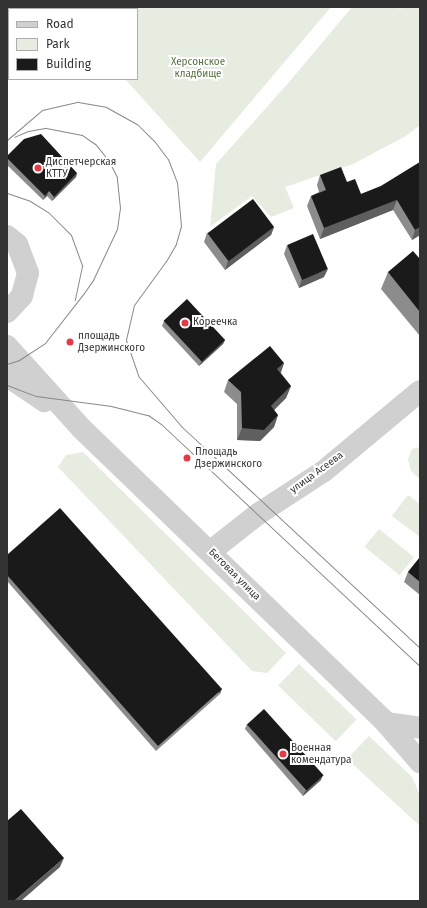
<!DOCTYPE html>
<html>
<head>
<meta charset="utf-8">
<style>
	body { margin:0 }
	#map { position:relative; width:427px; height:908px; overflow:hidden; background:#fff; font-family:"Fira Sans",sans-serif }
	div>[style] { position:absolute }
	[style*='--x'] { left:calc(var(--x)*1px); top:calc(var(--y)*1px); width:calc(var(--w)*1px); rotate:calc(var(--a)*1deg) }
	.green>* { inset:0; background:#e6ecdf; transform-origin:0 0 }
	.minor>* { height:22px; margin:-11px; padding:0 11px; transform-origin:11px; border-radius:11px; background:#d0d0d0 }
	.tram>* { height:1px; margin:-0.5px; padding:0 0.5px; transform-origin:0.5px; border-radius:0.5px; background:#888 }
	.wall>* { inset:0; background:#8c8c8c }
	.shaded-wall>* { inset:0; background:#5f5f5f; transform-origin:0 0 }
	.building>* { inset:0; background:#1a1a1a; transform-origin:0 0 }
	.dots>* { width:11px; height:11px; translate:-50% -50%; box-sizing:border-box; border:2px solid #fff; border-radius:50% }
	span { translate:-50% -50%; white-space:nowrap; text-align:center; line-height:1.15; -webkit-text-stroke:4px #fff; paint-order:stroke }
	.park-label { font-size:10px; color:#56703f }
	.poi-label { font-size:10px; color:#333 }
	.left { translate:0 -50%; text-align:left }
	.street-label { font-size:10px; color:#333 }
	.frame { position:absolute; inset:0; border:8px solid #333; pointer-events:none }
	.legend { position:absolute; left:8px; top:8px; width:130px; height:72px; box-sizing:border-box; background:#fff; border:1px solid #adadad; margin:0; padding:5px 7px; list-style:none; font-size:12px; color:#333 }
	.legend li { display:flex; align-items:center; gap:8px; height:20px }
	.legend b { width:20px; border:1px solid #adadad }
</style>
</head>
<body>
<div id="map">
	<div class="green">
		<i style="clip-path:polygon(60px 7px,331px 7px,200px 162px,125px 79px,137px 79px,137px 9px)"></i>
		<i style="clip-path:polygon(352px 7px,397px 7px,400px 9px,403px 7px,420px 7px,420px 125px,406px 136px,353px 164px,285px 187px,294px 208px,271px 217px,252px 196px,210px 227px,216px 164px,290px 81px)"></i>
		<i style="clip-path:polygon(420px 447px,420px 479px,411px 471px,408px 459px,412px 449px)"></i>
		<i style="clip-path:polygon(83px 452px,286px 653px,267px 673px,252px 671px,58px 467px,66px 455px)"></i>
		<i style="clip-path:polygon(408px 495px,420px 504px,420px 537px,392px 516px)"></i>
		<i style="left:379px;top:529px;width:45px;height:23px;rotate:39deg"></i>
		<i style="left:299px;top:664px;width:80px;height:30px;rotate:44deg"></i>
		<i style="clip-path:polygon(369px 736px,412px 777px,420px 795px,420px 826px,347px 759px)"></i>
	</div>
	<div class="minor">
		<i style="--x:7;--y:236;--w:13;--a:39"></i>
		<i style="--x:17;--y:244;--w:31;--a:69"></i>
		<i style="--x:28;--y:273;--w:24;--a:105"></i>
		<i style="--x:22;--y:296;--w:22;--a:133"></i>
		<i style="--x:7;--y:346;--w:110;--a:47.9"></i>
		<i style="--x:81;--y:428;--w:424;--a:44"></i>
		<i style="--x:386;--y:723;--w:52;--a:48.9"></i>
		<i style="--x:7;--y:376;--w:45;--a:34"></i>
		<i style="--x:211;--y:551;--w:60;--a:-38.2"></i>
		<i style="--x:258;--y:514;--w:79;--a:-33.1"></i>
		<i style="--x:324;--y:471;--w:125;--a:-39.8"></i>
		<i style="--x:386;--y:723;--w:34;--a:8"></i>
	</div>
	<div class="tram">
		<i style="--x:7;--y:140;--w:46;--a:-40.6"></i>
		<i style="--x:42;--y:110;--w:37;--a:-13"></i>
		<i style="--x:78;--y:102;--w:28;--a:10"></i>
		<i style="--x:106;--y:107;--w:35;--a:29"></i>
		<i style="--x:137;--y:124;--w:25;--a:45"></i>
		<i style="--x:155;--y:142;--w:21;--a:53"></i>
		<i style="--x:168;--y:159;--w:25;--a:69"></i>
		<i style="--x:177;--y:182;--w:44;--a:84.8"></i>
		<i style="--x:181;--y:226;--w:19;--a:106"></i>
		<i style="--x:176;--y:244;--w:20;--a:120"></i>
		<i style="--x:166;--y:261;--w:54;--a:126"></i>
		<i style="--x:134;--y:305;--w:36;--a:103"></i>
		<i style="--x:126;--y:340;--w:39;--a:71"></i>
		<i style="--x:139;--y:377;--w:66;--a:49.3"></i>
		<i style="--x:182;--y:427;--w:325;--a:42.9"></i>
		<i style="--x:7;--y:193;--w:24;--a:19"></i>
		<i style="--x:30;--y:201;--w:22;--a:32"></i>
		<i style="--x:49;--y:213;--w:31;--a:45"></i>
		<i style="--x:71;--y:235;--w:33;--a:70"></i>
		<i style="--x:82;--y:266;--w:35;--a:102"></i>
		<i style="--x:7;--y:364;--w:13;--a:-18"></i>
		<i style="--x:19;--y:360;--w:31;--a:-33"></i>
		<i style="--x:45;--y:343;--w:63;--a:-52"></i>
		<i style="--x:84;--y:293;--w:16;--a:-55"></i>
		<i style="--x:93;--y:280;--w:56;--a:-64.8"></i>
		<i style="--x:117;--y:229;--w:21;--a:-82"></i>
		<i style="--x:120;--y:208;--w:31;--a:-96"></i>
		<i style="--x:117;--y:177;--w:18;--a:-117"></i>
		<i style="--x:109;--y:161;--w:22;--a:-129"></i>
		<i style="--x:95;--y:144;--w:16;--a:-145"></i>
		<i style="--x:82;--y:135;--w:38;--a:-169"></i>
		<i style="--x:45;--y:128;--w:17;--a:170"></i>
		<i style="--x:28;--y:131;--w:15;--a:157"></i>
		<i style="--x:7;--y:385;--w:31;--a:21"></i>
		<i style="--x:36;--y:396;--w:76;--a:7.6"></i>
		<i style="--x:111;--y:406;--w:38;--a:14"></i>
		<i style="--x:148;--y:415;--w:16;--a:35"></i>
		<i style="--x:161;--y:424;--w:354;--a:43.1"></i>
	</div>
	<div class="wall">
		<i style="clip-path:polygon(7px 156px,77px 173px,76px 177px,52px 201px,47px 196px,43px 200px,7px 165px)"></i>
		<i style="clip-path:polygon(420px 162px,420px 235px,412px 240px,393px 210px,320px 239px,307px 206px,311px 196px,319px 192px,317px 185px,320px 175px,347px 182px,361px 194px,381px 186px)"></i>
		<i style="clip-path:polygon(274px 227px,271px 235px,225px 270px,204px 242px,207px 233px)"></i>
		<i style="clip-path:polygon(287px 245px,324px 277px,299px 288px,284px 254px)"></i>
		<i style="clip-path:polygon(420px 259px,420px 336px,381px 289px,388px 272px)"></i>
		<i style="clip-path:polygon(164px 321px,225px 340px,223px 344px,199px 366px,162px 326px)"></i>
		<i style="clip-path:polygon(284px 363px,281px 373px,291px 386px,286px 398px,274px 410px,278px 415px,274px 427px,260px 441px,237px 440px,237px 404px,224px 392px,228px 380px)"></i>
		<i style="clip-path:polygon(7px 555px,220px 694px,156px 751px,7px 581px)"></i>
		<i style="clip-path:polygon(420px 557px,420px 595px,404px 582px,408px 572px)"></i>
		<i style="clip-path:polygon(247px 724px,321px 780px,303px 796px,245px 729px)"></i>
	</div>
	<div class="shaded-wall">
		<i style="clip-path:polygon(77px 173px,76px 177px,52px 201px,54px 197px)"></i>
		<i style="clip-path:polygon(49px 191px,47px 196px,43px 200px,45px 196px)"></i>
		<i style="clip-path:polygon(397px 200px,393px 210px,320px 239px,324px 228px)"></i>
		<i style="clip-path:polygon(274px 227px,271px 235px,225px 270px,228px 261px)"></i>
		<i style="clip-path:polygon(420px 227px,420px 235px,412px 240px,415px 230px)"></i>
		<i style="clip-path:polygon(328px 269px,324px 277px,299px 288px,302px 279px)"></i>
		<i style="clip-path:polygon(225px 340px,223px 344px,199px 366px,201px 362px)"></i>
		<i style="clip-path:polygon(284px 363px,280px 374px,277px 369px)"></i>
		<i style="clip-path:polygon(291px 386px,286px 398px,266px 418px,271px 406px)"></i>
		<i style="clip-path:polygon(278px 415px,274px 427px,260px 441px,237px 440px,242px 428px)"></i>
		<i style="left:222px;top:689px;width:5px;height:86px;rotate:112deg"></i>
		<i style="clip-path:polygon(323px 775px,321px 780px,303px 796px,305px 791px)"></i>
		<i style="clip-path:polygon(64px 858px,60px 867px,21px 901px,14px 901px)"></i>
	</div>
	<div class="building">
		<i style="clip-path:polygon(41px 134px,77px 173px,54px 197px,49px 191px,45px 196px,7px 158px,7px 156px,24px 139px)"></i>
		<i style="clip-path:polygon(420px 162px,420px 227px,415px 230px,397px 200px,324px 228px,311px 196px,326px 190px,320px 175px,341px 167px,347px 182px,355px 179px,361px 194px,381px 186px)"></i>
		<i style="left:253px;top:199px;width:35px;height:57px;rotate:53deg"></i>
		<i style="left:313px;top:234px;width:38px;height:28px;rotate:67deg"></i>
		<i style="clip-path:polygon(413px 251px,420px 259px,420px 312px,388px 272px)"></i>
		<i style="left:187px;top:299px;width:56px;height:32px;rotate:47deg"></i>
		<i style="clip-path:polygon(270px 346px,284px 363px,277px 369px,291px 386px,271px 406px,278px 415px,264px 430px,242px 428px,241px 392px,228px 380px)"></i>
		<i style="clip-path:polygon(60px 508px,222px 689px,158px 746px,7px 575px,7px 555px)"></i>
		<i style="clip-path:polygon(420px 557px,420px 582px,408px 572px)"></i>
		<i style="left:264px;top:709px;width:89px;height:23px;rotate:48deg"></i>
		<i style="clip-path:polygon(21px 809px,64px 858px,14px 901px,7px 901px,7px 821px)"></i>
	</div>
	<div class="dots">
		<i style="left:38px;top:168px;background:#e63946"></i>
		<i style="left:185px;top:323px;background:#e63946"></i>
		<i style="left:70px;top:342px;background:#e63946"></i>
		<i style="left:187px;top:458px;background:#e63946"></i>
		<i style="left:283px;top:754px;background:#e63946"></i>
	</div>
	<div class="park-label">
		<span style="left:198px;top:68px">Херсонское<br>кладбище</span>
	</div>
	<div class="poi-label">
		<span class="left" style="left:46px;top:168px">Диспетчерская<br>КТТУ</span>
		<span class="left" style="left:193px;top:323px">Кореечка</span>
		<span class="left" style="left:78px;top:342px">площадь<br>Дзержинского</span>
		<span class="left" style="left:195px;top:458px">Площадь<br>Дзержинского</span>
		<span class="left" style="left:291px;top:754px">Военная<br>комендатура</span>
	</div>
	<div class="street-label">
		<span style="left:317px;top:473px;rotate:-36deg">улица Асеева</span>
		<span style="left:234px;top:575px;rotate:45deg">Беговая улица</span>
	</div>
	<div class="frame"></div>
	<ul class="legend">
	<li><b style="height:5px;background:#d0d0d0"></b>Road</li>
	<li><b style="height:11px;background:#e6ecdf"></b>Park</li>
	<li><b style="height:11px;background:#1a1a1a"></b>Building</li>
	</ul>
</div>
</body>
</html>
